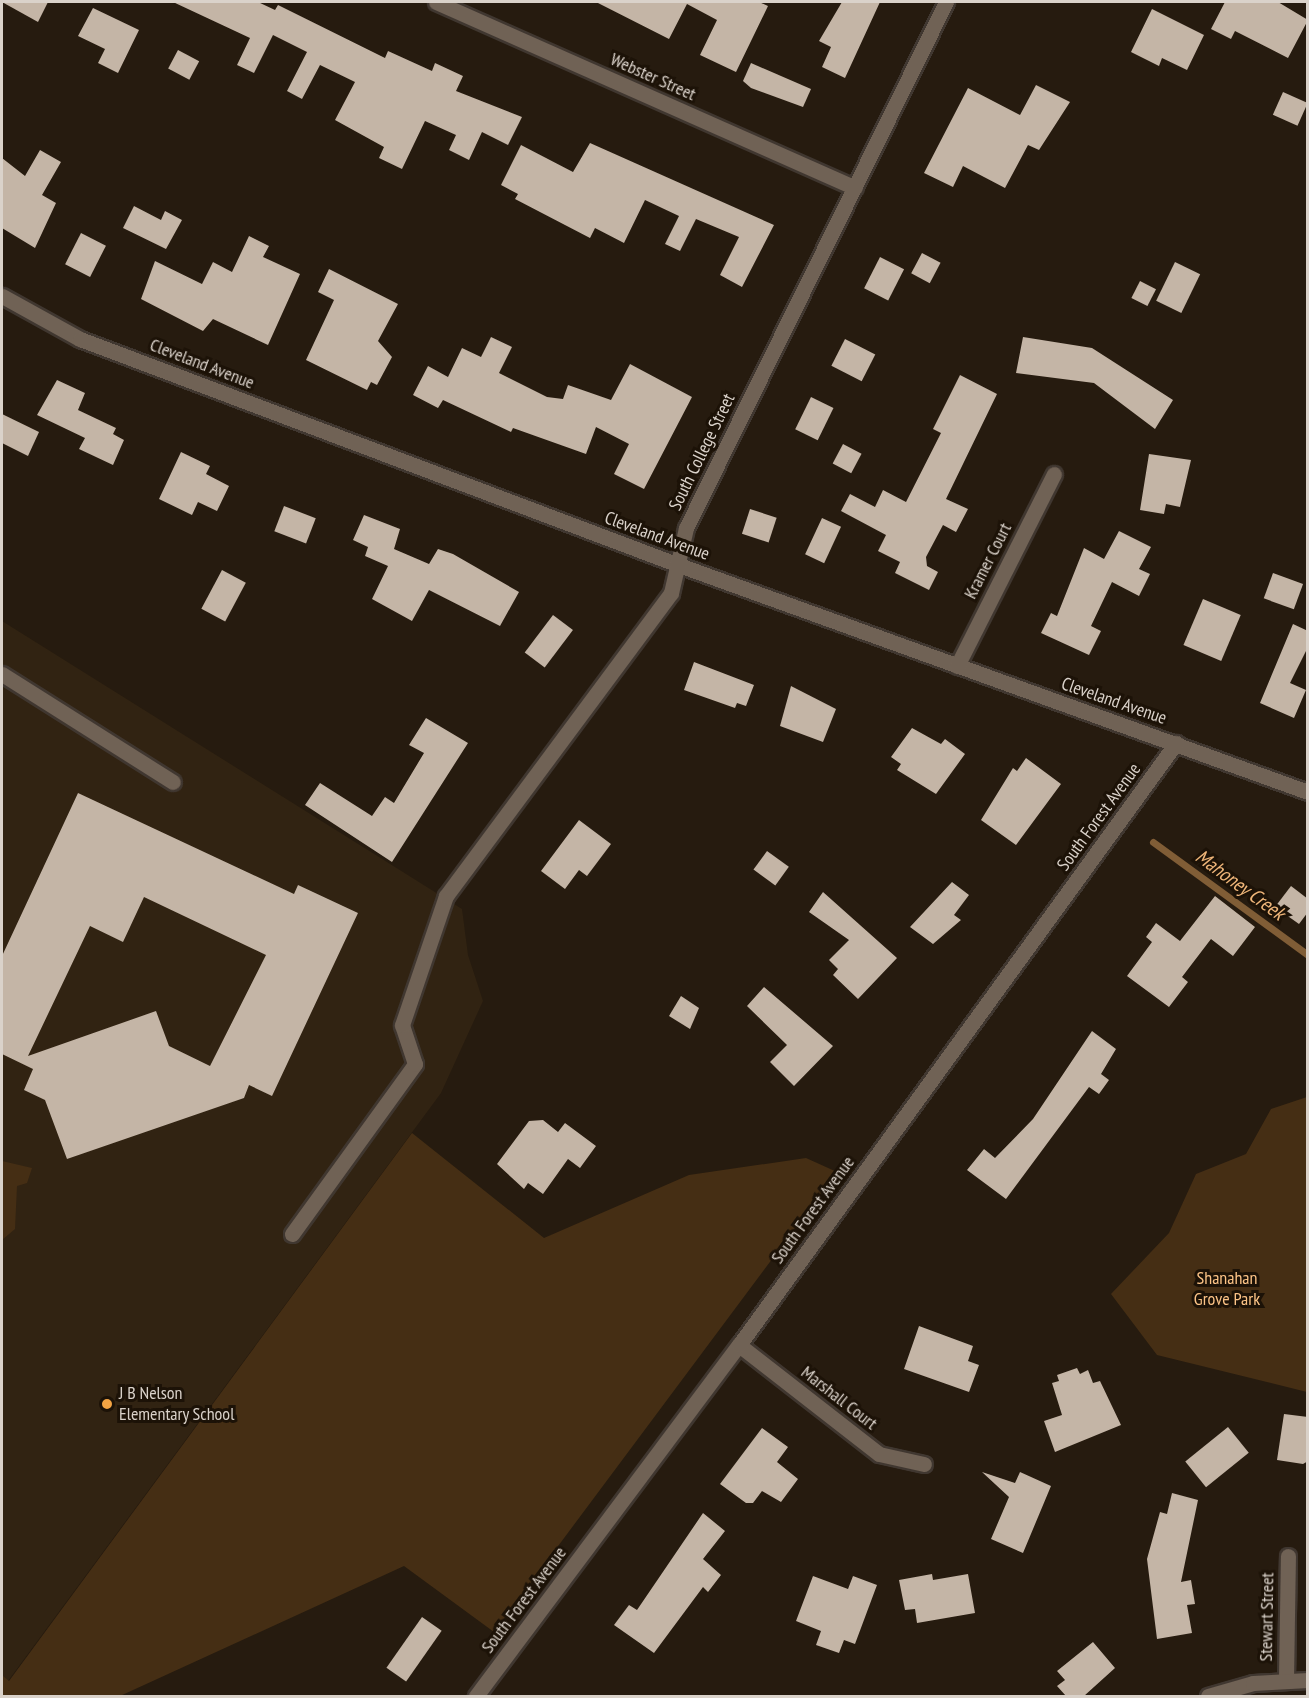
<!DOCTYPE html>
<html>
<head>
<meta charset="utf-8">
<style>
	body { margin:0 }
	#map { position:relative; width:1309px; height:1698px; overflow:hidden; background:#261b0f; font-family:"PT Sans Narrow",sans-serif }
	div>[style] { position:absolute }
	[style*='--x'] { left:calc(var(--x)*1px); top:calc(var(--y)*1px); width:calc(var(--w)*1px); rotate:calc(var(--a)*1deg) }
	.built>* { inset:0; background:#312312 }
	.green>* { inset:0; background:#452e14 }
	.stream>* { height:7px; margin:-3.5px; padding:0 3.5px; transform-origin:3.5px; border-radius:3.5px; background:#805d36 }
	.building>* { inset:0; background:#c4b5a6; transform-origin:0 0 }
	.roads { filter:drop-shadow(2px 0 #403730) drop-shadow(-2px 0 #403730) drop-shadow(0 2px #403730) drop-shadow(0 -2px #403730) }
	.minor>* { height:15px; margin:-7.5px; padding:0 7.5px; transform-origin:7.5px; border-radius:7.5px; background:#706255 }
	.dots>* { width:16px; height:16px; translate:-50% -50%; box-sizing:border-box; border:3px solid #1c1207; border-radius:50% }
	span { translate:-50% -50%; white-space:nowrap; text-align:center; line-height:1.15; -webkit-text-stroke:6px #1c1207; paint-order:stroke }
	.street-label { font-size:18px; color:#dad2ca }
	.park-label { font-size:18px; color:#fdc487 }
	.poi-label { font-size:18px; color:#dad2ca }
	.left { translate:0 -50%; text-align:left }
	.water-label { font-size:20px; color:#eeb579; font-style:italic }
	.frame { position:absolute; inset:0; border:3px solid #dad2ca; pointer-events:none }
</style>
</head>
<body>
<div id="map">
	<div class="built">
		<i style="clip-path:polygon(2px 621px,462px 909px,468px 955px,483px 1001px,441px 1093px,8px 1681px,2px 1675px)"></i>
	</div>
	<div class="green">
		<i style="clip-path:polygon(1307px 1097px,1307px 1392px,1157px 1355px,1111px 1294px,1169px 1233px,1196px 1174px,1246px 1154px,1271px 1109px)"></i>
		<i style="clip-path:polygon(412px 1133px,544px 1238px,689px 1175px,806px 1158px,837px 1172px,494px 1632px,404px 1566px,120px 1696px,2px 1696px,2px 1675px,9px 1681px)"></i>
		<i style="clip-path:polygon(2px 1161px,32px 1168px,27px 1183px,17px 1186px,15px 1229px,2px 1240px)"></i>
	</div>
	<div class="stream">
		<i style="--x:1153;--y:842;--w:192;--a:36.1"></i>
	</div>
	<div class="building">
		<i style="clip-path:polygon(2px 2px,48px 2px,38px 22px)"></i>
		<i style="clip-path:polygon(173px 2px,258px 2px,275px 10px,278px 5px,385px 58px,388px 51px,432px 71px,435px 63px,463px 76px,456px 91px,522px 117px,508px 145px,482px 132px,469px 160px,449px 150px,456px 135px,425px 121px,402px 169px,379px 158px,384px 147px,335px 120px,355px 82px,320px 65px,302px 99px,287px 91px,307px 52px,273px 35px,254px 73px,237px 65px,250px 38px)"></i>
		<i style="clip-path:polygon(596px 2px,759px 2px,768px 6px,736px 72px,700px 55px,717px 20px,687px 4px,669px 39px)"></i>
		<i style="clip-path:polygon(842px 2px,880px 2px,845px 78px,822px 67px,831px 47px,819px 41px)"></i>
		<i style="clip-path:polygon(1225px 2px,1278px 2px,1308px 20px,1288px 58px,1235px 31px,1231px 39px,1211px 29px)"></i>
		<i style="clip-path:polygon(93px 8px,139px 30px,118px 73px,98px 63px,105px 49px,78px 36px)"></i>
		<i style="clip-path:polygon(1152px 9px,1204px 35px,1187px 70px,1162px 58px,1159px 66px,1131px 52px)"></i>
		<i style="left:178px;top:50px;width:24px;height:21px;rotate:28deg"></i>
		<i style="clip-path:polygon(751px 63px,811px 89px,803px 107px,751px 88px,743px 81px)"></i>
		<i style="clip-path:polygon(1036px 85px,1070px 102px,1039px 150px,1028px 145px,1005px 188px,963px 166px,953px 187px,924px 173px,968px 88px,1020px 115px)"></i>
		<i style="left:1283px;top:92px;width:27px;height:25px;rotate:24deg"></i>
		<i style="clip-path:polygon(590px 143px,774px 225px,742px 287px,720px 275px,739px 237px,696px 219px,680px 251px,665px 244px,679px 216px,645px 200px,624px 243px,595px 228px,590px 238px,515px 199px,518px 194px,501px 185px,521px 145px,573px 172px)"></i>
		<i style="clip-path:polygon(40px 150px,61px 162px,42px 195px,56px 203px,35px 248px,2px 228px,2px 158px,25px 176px)"></i>
		<i style="clip-path:polygon(134px 206px,161px 220px,165px 211px,182px 220px,166px 249px,123px 228px)"></i>
		<i style="left:81px;top:233px;width:28px;height:35px;rotate:27deg"></i>
		<i style="clip-path:polygon(249px 236px,269px 246px,263px 257px,300px 274px,268px 345px,213px 319px,203px 331px,141px 299px,155px 261px,202px 284px,213px 262px,232px 272px)"></i>
		<i style="left:922px;top:253px;width:21px;height:23px;rotate:28deg"></i>
		<i style="left:880px;top:257px;width:27px;height:35px;rotate:27deg"></i>
		<i style="left:1175px;top:262px;width:28px;height:43px;rotate:26deg"></i>
		<i style="clip-path:polygon(329px 269px,398px 304px,378px 341px,392px 357px,377px 385px,371px 382px,367px 390px,306px 360px,334px 300px,318px 292px)"></i>
		<i style="left:1140px;top:281px;width:18px;height:19px;rotate:27deg"></i>
		<i style="clip-path:polygon(491px 337px,512px 347px,499px 373px,547px 397px,563px 399px,568px 385px,611px 400px,630px 364px,692px 397px,644px 489px,614px 474px,629px 444px,596px 427px,586px 454px,513px 428px,511px 432px,443px 400px,438px 408px,413px 395px,428px 366px,448px 377px,462px 348px,481px 357px)"></i>
		<i style="clip-path:polygon(1023px 337px,1092px 348px,1173px 400px,1155px 429px,1094px 383px,1016px 373px)"></i>
		<i style="left:845px;top:339px;width:34px;height:30px;rotate:27deg"></i>
		<i style="clip-path:polygon(960px 375px,997px 394px,946px 499px,968px 509px,956px 532px,943px 525px,926px 557px,927px 566px,938px 572px,929px 590px,895px 573px,900px 562px,878px 551px,886px 535px,841px 511px,850px 494px,875px 507px,883px 490px,906px 502px,941px 433px,933px 429px)"></i>
		<i style="clip-path:polygon(57px 380px,85px 393px,78px 410px,116px 428px,113px 434px,124px 440px,113px 465px,79px 449px,85px 438px,37px 415px)"></i>
		<i style="left:811px;top:397px;width:25px;height:36px;rotate:26deg"></i>
		<i style="clip-path:polygon(2px 414px,39px 432px,28px 456px,2px 443px)"></i>
		<i style="left:843px;top:444px;width:21px;height:22px;rotate:28deg"></i>
		<i style="clip-path:polygon(181px 452px,210px 466px,206px 474px,229px 486px,217px 511px,198px 502px,192px 515px,159px 499px)"></i>
		<i style="clip-path:polygon(1149px 454px,1191px 460px,1180px 507px,1166px 504px,1164px 514px,1140px 510px)"></i>
		<i style="left:284px;top:506px;width:34px;height:27px;rotate:21deg"></i>
		<i style="left:750px;top:509px;width:28px;height:26px;rotate:18deg"></i>
		<i style="clip-path:polygon(364px 515px,400px 529px,394px 549px,429px 564px,438px 549px,453px 554px,519px 592px,500px 626px,429px 590px,412px 621px,372px 599px,388px 566px,365px 556px,368px 547px,353px 540px)"></i>
		<i style="left:822px;top:518px;width:21px;height:40px;rotate:25deg"></i>
		<i style="clip-path:polygon(1119px 531px,1151px 547px,1139px 569px,1150px 574px,1139px 596px,1112px 582px,1091px 626px,1101px 631px,1089px 655px,1041px 633px,1051px 613px,1057px 616px,1084px 548px,1104px 559px)"></i>
		<i style="left:222px;top:570px;width:27px;height:44px;rotate:28deg"></i>
		<i style="left:1273px;top:573px;width:32px;height:27px;rotate:20deg"></i>
		<i style="left:1203px;top:599px;width:41px;height:50px;rotate:23deg"></i>
		<i style="left:553px;top:615px;width:25px;height:47px;rotate:37deg"></i>
		<i style="clip-path:polygon(1293px 624px,1308px 631px,1308px 647px,1290px 683px,1306px 690px,1294px 718px,1260px 703px)"></i>
		<i style="clip-path:polygon(694px 662px,754px 685px,746px 706px,737px 703px,735px 708px,684px 690px)"></i>
		<i style="clip-path:polygon(791px 686px,836px 709px,823px 742px,780px 726px)"></i>
		<i style="clip-path:polygon(426px 718px,468px 743px,392px 862px,305px 805px,320px 783px,372px 816px,385px 797px,394px 803px,424px 753px,409px 745px)"></i>
		<i style="clip-path:polygon(912px 728px,941px 744px,945px 739px,965px 754px,936px 794px,897px 770px,901px 764px,891px 757px)"></i>
		<i style="clip-path:polygon(1026px 758px,1061px 784px,1016px 845px,981px 820px,1013px 768px,1017px 771px)"></i>
		<i style="clip-path:polygon(evenodd,78px 793px,294px 894px,298px 885px,358px 913px,272px 1096px,249px 1085px,244px 1098px,67px 1159px,45px 1100px,24px 1090px,33px 1069px,2px 1054px,2px 956px,78px 793px,144px 897px,266px 955px,210px 1066px,169px 1046px,156px 1011px,28px 1056px,90px 926px,123px 942px,144px 897px)"></i>
		<i style="clip-path:polygon(579px 820px,611px 844px,587px 876px,579px 870px,565px 889px,541px 871px)"></i>
		<i style="left:767px;top:851px;width:27px;height:23px;rotate:36deg"></i>
		<i style="clip-path:polygon(952px 882px,969px 895px,954px 915px,961px 920px,933px 944px,910px 927px)"></i>
		<i style="clip-path:polygon(1291px 886px,1308px 899px,1308px 912px,1299px 924px,1275px 907px)"></i>
		<i style="clip-path:polygon(823px 892px,897px 958px,858px 999px,833px 975px,838px 969px,829px 960px,849px 940px,809px 912px)"></i>
		<i style="clip-path:polygon(1215px 896px,1255px 927px,1233px 956px,1211px 939px,1182px 977px,1188px 982px,1169px 1007px,1127px 976px,1152px 942px,1146px 937px,1156px 923px,1180px 941px)"></i>
		<i style="clip-path:polygon(764px 987px,833px 1046px,794px 1086px,770px 1062px,787px 1045px,747px 1006px)"></i>
		<i style="clip-path:polygon(681px 996px,699px 1008px,690px 1029px,669px 1016px)"></i>
		<i style="clip-path:polygon(1092px 1031px,1116px 1049px,1101px 1074px,1109px 1080px,1099px 1094px,1089px 1087px,1006px 1199px,967px 1170px,984px 1149px,995px 1158px,1033px 1119px)"></i>
		<i style="clip-path:polygon(543px 1120px,558px 1132px,565px 1123px,596px 1146px,580px 1168px,568px 1159px,543px 1194px,528px 1183px,524px 1189px,497px 1164px,529px 1121px)"></i>
		<i style="clip-path:polygon(919px 1326px,973px 1346px,968px 1361px,979px 1365px,969px 1392px,904px 1369px)"></i>
		<i style="clip-path:polygon(1077px 1368px,1080px 1374px,1088px 1370px,1093px 1383px,1100px 1381px,1121px 1425px,1055px 1452px,1044px 1421px,1062px 1415px,1052px 1383px,1059px 1381px,1057px 1375px)"></i>
		<i style="clip-path:polygon(1284px 1414px,1308px 1417px,1308px 1461px,1303px 1464px,1277px 1460px)"></i>
		<i style="left:1228px;top:1427px;width:33px;height:55px;rotate:51deg"></i>
		<i style="clip-path:polygon(762px 1428px,788px 1447px,777px 1462px,798px 1479px,781px 1502px,762px 1491px,753px 1503px,746px 1503px,720px 1484px)"></i>
		<i style="clip-path:polygon(982px 1472px,1015px 1483px,1020px 1472px,1051px 1486px,1023px 1553px,991px 1539px,1009px 1497px)"></i>
		<i style="clip-path:polygon(1172px 1493px,1198px 1500px,1181px 1582px,1191px 1580px,1195px 1604px,1187px 1605px,1192px 1633px,1157px 1639px,1147px 1559px,1160px 1512px,1167px 1514px)"></i>
		<i style="clip-path:polygon(703px 1513px,725px 1531px,703px 1559px,721px 1575px,708px 1592px,703px 1587px,654px 1653px,614px 1625px,629px 1605px,637px 1610px)"></i>
		<i style="clip-path:polygon(932px 1574px,933px 1580px,968px 1574px,975px 1613px,917px 1623px,915px 1609px,905px 1610px,899px 1580px)"></i>
		<i style="clip-path:polygon(813px 1576px,848px 1589px,853px 1576px,877px 1585px,855px 1644px,844px 1640px,839px 1653px,816px 1645px,821px 1631px,796px 1621px)"></i>
		<i style="left:422px;top:1617px;width:24px;height:62px;rotate:35deg"></i>
		<i style="clip-path:polygon(1093px 1642px,1115px 1668px,1084px 1696px,1066px 1696px,1057px 1686px,1065px 1680px,1057px 1671px)"></i>
	</div>
	<div class="roads">
		<div class="minor">
			<i style="--x:436;--y:2;--w:458;--a:23.9"></i>
			<i style="--x:2;--y:296;--w:89;--a:28.9"></i>
			<i style="--x:80;--y:339;--w:637;--a:20.68"></i>
			<i style="--x:676;--y:564;--w:672;--a:19.84"></i>
			<i style="--x:957;--y:666;--w:215;--a:-63.2"></i>
			<i style="--x:2;--y:674;--w:202;--a:32.3"></i>
			<i style="--x:292;--y:1234;--w:210;--a:-54.1"></i>
			<i style="--x:415;--y:1064;--w:41;--a:-108.4"></i>
			<i style="--x:402;--y:1025;--w:136;--a:-71.2"></i>
			<i style="--x:446;--y:896;--w:377;--a:-53.4"></i>
			<i style="--x:671;--y:593;--w:67;--a:-77"></i>
			<i style="--x:686;--y:528;--w:587;--a:-63.7"></i>
			<i style="--x:739;--y:1345;--w:177;--a:37.9"></i>
			<i style="--x:879;--y:1454;--w:46;--a:12.5"></i>
			<i style="--x:1286;--y:1679;--w:123;--a:-89.1"></i>
			<i style="--x:476;--y:1696;--w:439;--a:-53.2"></i>
			<i style="--x:739;--y:1345;--w:744;--a:-54.02"></i>
			<i style="--x:1208;--y:1696;--w:47;--a:-16.1"></i>
			<i style="--x:1253;--y:1683;--w:55;--a:-3.1"></i>
		</div>
	</div>
	<div class="dots">
		<i style="left:107px;top:1404px;background:#f4a443"></i>
	</div>
	<div class="street-label">
		<span style="left:653px;top:77px;rotate:24deg">Webster Street</span>
		<span style="left:202px;top:364px;rotate:21deg">Cleveland Avenue</span>
		<span style="left:702px;top:452px;rotate:-64deg">South College Street</span>
		<span style="left:657px;top:536px;rotate:20deg">Cleveland Avenue</span>
		<span style="left:988px;top:561px;rotate:-63deg">Kramer Court</span>
		<span style="left:1114px;top:701px;rotate:19deg">Cleveland Avenue</span>
		<span style="left:1099px;top:817px;rotate:-54deg">South Forest Avenue</span>
		<span style="left:813px;top:1210px;rotate:-54deg">South Forest Avenue</span>
		<span style="left:839px;top:1398px;rotate:38deg">Marshall Court</span>
		<span style="left:524px;top:1600px;rotate:-53deg">South Forest Avenue</span>
		<span style="left:1267px;top:1617px;rotate:-89deg">Stewart Street</span>
	</div>
	<div class="park-label">
		<span style="left:1227px;top:1289px">Shanahan<br>Grove Park</span>
	</div>
	<div class="poi-label">
		<span class="left" style="left:119px;top:1404px">J B Nelson<br>Elementary School</span>
	</div>
	<div class="water-label">
		<span style="left:1240px;top:885px;rotate:36deg">Mahoney Creek</span>
	</div>
	<div class="frame"></div>
</div>
</body>
</html>
